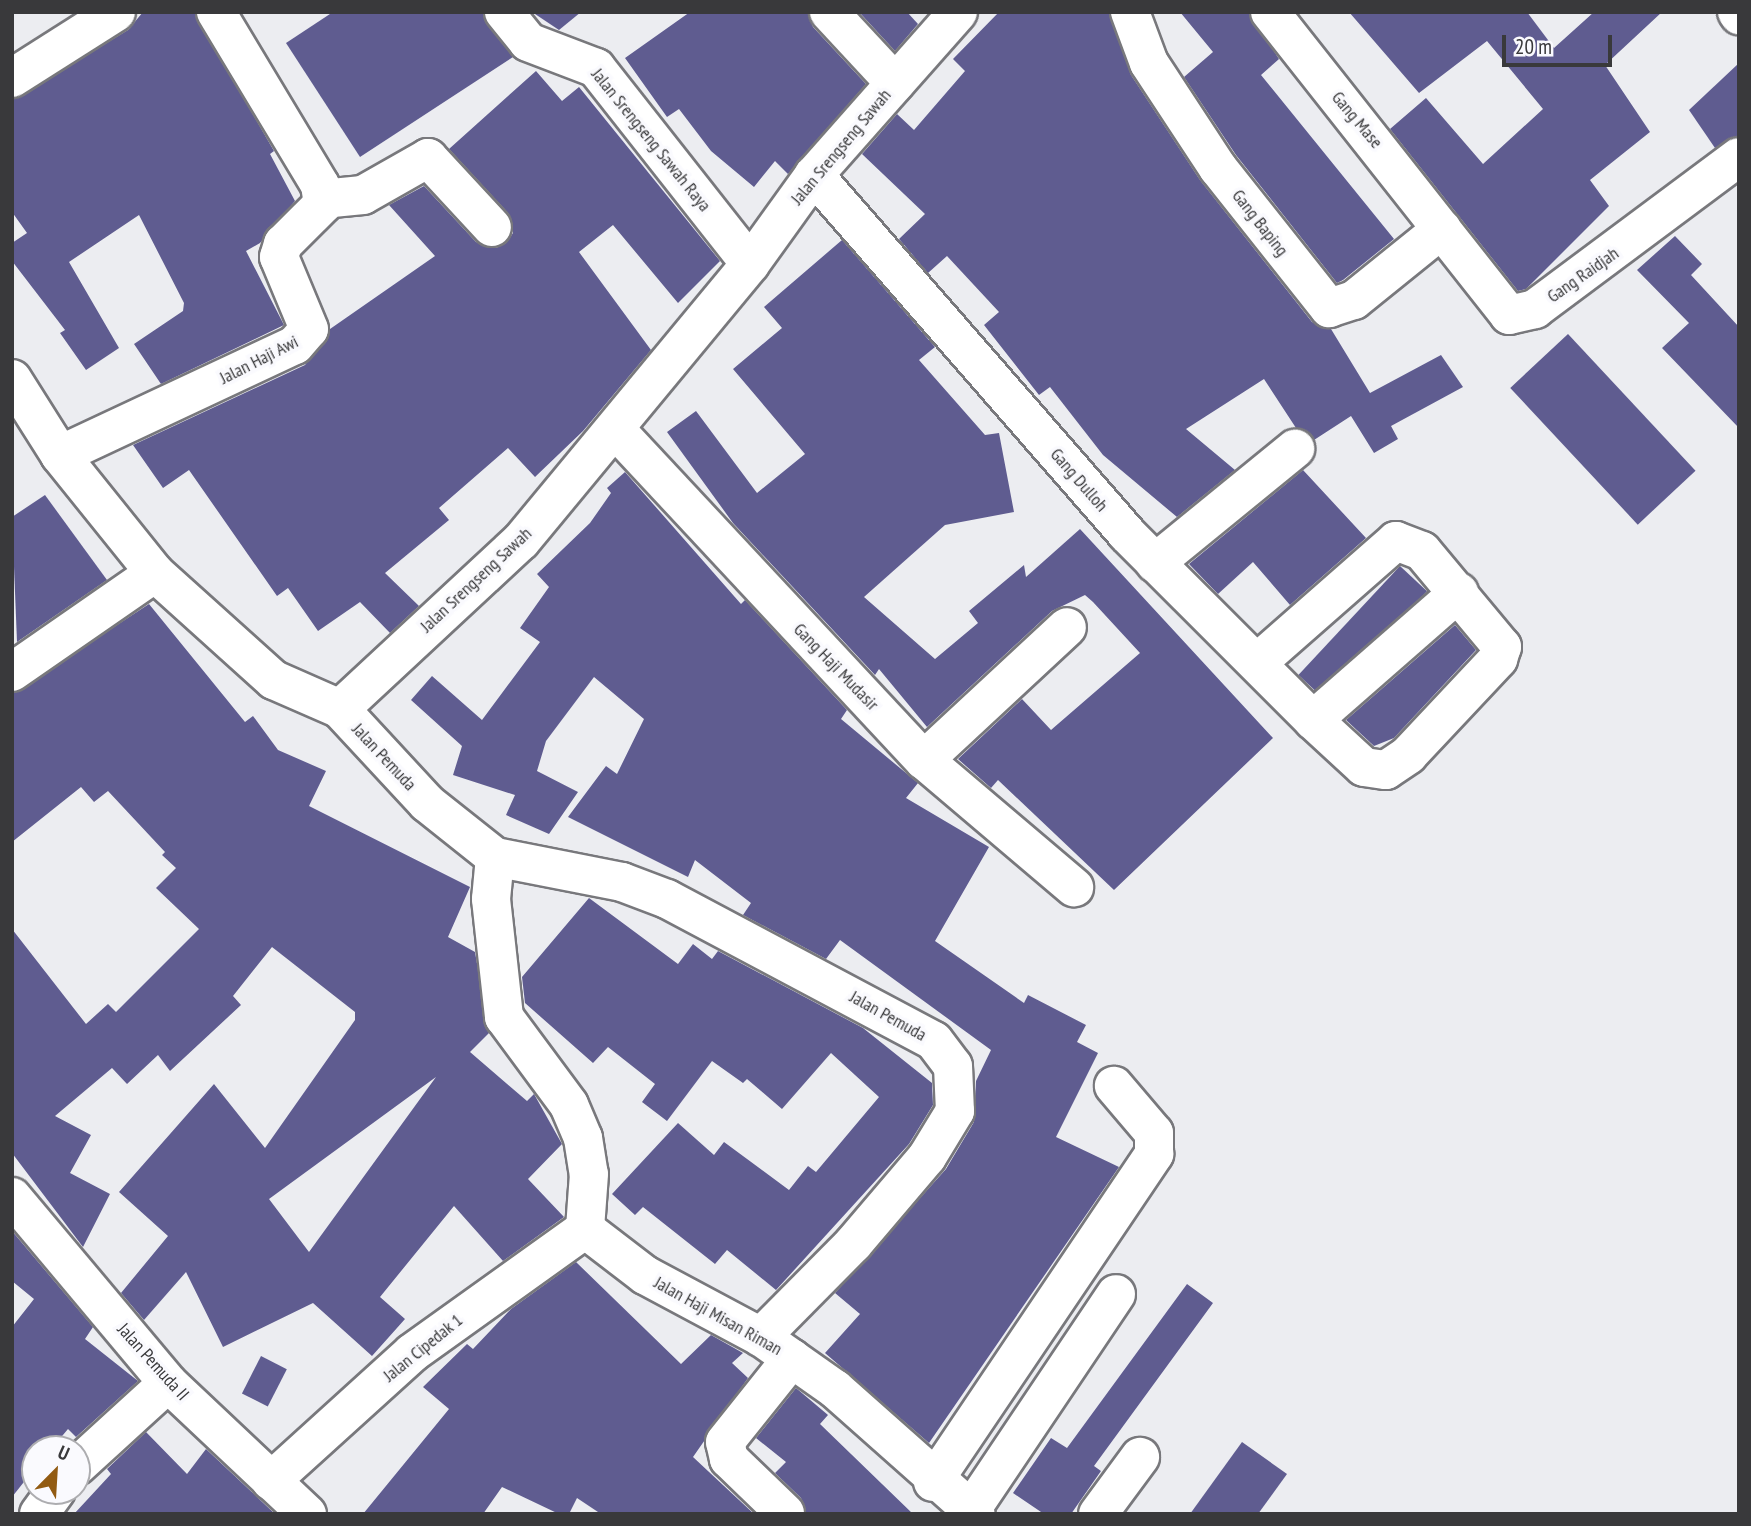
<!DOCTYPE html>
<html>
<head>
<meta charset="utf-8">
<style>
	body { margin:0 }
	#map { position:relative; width:1751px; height:1526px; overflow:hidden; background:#ecedf1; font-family:"PT Sans Narrow",sans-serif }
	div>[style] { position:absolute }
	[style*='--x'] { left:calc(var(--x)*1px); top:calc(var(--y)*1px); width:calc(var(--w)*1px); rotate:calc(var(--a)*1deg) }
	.building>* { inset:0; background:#5f5c90; transform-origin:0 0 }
	.roads { filter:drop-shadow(2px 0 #78787c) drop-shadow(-2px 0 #78787c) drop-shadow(0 2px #78787c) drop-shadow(0 -2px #78787c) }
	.minor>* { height:38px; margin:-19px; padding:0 19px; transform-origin:19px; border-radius:19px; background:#fff }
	span { translate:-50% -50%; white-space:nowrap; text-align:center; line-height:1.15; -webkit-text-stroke:7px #fafafe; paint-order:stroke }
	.street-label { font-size:18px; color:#39393b }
	.frame { position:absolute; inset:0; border:14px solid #39393b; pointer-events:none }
	.north { position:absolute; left:21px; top:1435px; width:70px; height:70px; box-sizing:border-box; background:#fafafe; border:2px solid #adadb0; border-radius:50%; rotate:24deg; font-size:19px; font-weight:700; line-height:28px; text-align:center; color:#39393b }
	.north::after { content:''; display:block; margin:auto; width:24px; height:32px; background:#925b12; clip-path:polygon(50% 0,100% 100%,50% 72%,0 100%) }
	.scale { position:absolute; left:1502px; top:35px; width:110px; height:32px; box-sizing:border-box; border:4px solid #39393b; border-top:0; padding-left:9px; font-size:21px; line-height:24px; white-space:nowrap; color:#39393b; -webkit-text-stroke:5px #fafafe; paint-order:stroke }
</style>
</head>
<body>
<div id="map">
	<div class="building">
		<i style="clip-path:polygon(143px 12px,194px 12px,274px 151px,270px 154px,295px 201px,260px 243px,246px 251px,284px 325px,161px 384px,134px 344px,183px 311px,184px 303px,139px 215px,69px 262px,119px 348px,86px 370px,60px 333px,65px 330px,12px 261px,12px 243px,27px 233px,12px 212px,12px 100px,128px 30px)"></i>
		<i style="clip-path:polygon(333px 12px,483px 12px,513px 57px,360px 157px,286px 43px)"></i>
		<i style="clip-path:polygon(532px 12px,581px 12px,559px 30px)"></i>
		<i style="clip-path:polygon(690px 12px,808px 12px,813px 27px,866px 84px,788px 174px,775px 161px,754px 187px,711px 151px,679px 109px,667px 117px,625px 58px)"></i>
		<i style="clip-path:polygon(859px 12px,907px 12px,918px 24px,895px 51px)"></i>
		<i style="clip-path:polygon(999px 12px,1109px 12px,1131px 75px,1200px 180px,1312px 322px,1331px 329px,1370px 393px,1441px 355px,1463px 387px,1391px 426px,1398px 439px,1374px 453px,1351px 416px,1314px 440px,1296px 428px,1264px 379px,1186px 429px,1235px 470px,1177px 517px,1103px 455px,1050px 387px,1039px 395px,984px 325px,999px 312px,947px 256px,928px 273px,899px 239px,925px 214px,862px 154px,897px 114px,914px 130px,965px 71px,953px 59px)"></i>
		<i style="clip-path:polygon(1180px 12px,1249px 12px,1279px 59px,1261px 75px,1394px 239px,1343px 280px,1337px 283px,1236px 155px,1184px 77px,1213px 52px)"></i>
		<i style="clip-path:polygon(1349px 12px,1527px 12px,1554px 48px,1594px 12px,1662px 12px,1605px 65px,1650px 132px,1590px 180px,1609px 206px,1526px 289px,1518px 291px,1390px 129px,1426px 98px,1483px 164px,1543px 109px,1487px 41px,1419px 93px)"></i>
		<i style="clip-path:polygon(1739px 63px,1739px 136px,1715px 148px,1689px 110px)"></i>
		<i style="clip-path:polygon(536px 71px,562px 101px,579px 87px,720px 261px,678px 303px,613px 225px,579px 252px,651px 350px,583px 431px,535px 477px,508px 448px,439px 508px,449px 520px,385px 573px,419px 606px,390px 633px,360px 602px,318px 631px,288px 588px,277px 596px,189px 470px,163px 488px,133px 445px,305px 365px,330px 329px,435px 256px,389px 205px,424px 186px,476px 242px,496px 248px,506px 243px,513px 233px,508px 213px,449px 149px)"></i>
		<i style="clip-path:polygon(1675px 236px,1702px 264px,1691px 275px,1739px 327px,1739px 428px,1662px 348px,1689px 323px,1637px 270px)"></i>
		<i style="clip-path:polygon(842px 240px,935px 347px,919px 360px,985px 435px,999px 433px,1014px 512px,945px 525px,864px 597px,935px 659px,978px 623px,969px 611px,1024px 565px,1026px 577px,1080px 529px,1273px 738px,1114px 890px,998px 780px,991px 788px,958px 759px,1022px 699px,1051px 730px,1140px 653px,1093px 602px,1085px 595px,1052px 611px,927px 727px,879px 669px,875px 675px,733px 523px,667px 432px,696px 411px,757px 493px,805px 454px,733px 369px,782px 328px,764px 307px)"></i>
		<i style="left:1568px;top:334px;width:187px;height:79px;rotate:47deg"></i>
		<i style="clip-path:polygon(1303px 470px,1366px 538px,1290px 605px,1253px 562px,1218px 594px,1189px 564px)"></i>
		<i style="clip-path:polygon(625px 472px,741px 604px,745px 600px,847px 710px,841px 719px,918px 783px,906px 798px,989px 847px,935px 941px,1024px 1003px,1028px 995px,1086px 1025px,1077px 1042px,1098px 1053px,1056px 1137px,1119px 1167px,929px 1443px,825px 1353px,860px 1314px,835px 1293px,946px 1169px,974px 1122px,976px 1081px,991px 1050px,840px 940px,826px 959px,743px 915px,751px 903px,695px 860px,688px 877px,568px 817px,606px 766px,617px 774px,644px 719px,594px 677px,546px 741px,537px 771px,578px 792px,549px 834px,506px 815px,515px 795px,453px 775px,462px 746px,411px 700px,432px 676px,482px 720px,540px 642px,520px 628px,549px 587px,537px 574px,590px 523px,611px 493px,607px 488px)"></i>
		<i style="clip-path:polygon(45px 495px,107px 580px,17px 642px,12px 517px)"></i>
		<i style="left:1400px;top:566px;width:37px;height:149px;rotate:43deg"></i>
		<i style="clip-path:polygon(evenodd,149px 604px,245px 722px,253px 716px,278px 750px,326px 771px,309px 806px,470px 887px,448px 937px,475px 952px,489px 1033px,470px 1052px,527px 1101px,534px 1094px,562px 1144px,528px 1179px,564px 1217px,503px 1261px,454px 1206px,380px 1297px,405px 1319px,372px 1356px,313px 1303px,223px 1347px,186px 1272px,144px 1320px,121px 1293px,168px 1236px,119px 1192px,214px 1084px,265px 1148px,355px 1020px,355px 1012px,272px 947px,233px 996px,241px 1005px,170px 1071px,158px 1055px,127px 1084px,112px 1068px,55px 1116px,91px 1135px,70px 1173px,110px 1194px,83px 1247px,12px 1153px,12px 929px,86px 1024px,108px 1004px,116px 1012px,199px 929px,156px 888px,176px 868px,162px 855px,165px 852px,108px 791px,94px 802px,81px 787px,12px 842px,12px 694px,149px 604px,436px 1077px,309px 1252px,269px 1199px,436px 1077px)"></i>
		<i style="clip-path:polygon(1455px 625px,1476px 650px,1394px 738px,1374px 746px,1346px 720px)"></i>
		<i style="clip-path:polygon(589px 898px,678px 964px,693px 944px,712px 959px,718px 951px,863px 1028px,932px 1083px,933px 1105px,909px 1144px,776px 1290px,727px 1250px,715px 1264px,643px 1207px,635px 1215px,612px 1194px,678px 1123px,714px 1155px,724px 1142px,789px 1190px,808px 1166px,816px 1172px,879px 1097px,831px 1053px,782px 1109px,747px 1079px,743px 1083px,712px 1061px,667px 1121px,642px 1102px,655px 1084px,608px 1047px,593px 1063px,525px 1003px,522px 977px)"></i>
		<i style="clip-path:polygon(12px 1231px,93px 1327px,85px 1339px,138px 1381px,76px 1437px,68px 1429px,52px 1448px,35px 1449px,35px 1468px,12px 1497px,12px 1327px,34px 1299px,12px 1281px)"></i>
		<i style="clip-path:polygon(576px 1262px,681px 1364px,711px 1335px,743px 1353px,732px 1363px,748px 1378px,693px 1457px,754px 1514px,601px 1514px,577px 1498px,569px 1514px,559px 1514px,502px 1487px,483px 1514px,363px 1514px,449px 1409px,423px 1387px,467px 1344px,473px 1349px,511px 1309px)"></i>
		<i style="clip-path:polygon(1187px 1284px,1213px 1303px,1094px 1466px,1101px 1471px,1071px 1514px,1044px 1514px,1013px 1493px,1051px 1438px,1067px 1448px)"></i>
		<i style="left:261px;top:1356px;width:29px;height:42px;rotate:27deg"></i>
		<i style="clip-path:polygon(796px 1388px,828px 1415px,820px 1424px,913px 1514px,806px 1514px,801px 1498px,775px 1473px,786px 1462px,756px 1438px)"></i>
		<i style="clip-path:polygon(146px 1432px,187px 1474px,206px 1449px,275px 1514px,74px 1514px,111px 1474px,107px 1469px)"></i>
		<i style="clip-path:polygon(1242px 1442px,1287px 1474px,1258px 1514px,1190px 1514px)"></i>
	</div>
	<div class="roads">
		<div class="minor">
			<i style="--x:504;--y:12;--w:38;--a:51"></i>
			<i style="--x:528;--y:42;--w:73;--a:20.9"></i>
			<i style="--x:596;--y:68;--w:249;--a:51.8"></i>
			<i style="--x:829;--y:12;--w:97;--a:47.1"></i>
			<i style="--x:1130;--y:12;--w:54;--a:69.6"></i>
			<i style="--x:1149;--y:63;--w:126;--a:56.7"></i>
			<i style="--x:1218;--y:168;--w:179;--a:51.6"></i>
			<i style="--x:1329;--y:308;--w:26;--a:-18"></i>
			<i style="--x:1354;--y:300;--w:113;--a:-38.9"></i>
			<i style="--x:1270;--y:12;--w:386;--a:51.7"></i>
			<i style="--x:1509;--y:315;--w:27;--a:-13"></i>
			<i style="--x:1535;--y:309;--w:254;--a:-36.7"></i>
			<i style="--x:1737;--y:12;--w:4;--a:56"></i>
			<i style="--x:12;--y:78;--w:123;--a:-32.4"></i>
			<i style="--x:814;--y:175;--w:476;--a:48.9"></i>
			<i style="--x:1127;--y:534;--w:263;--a:45"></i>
			<i style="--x:1313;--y:720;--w:69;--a:42.7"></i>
			<i style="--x:1364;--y:767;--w:22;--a:8"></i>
			<i style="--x:1386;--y:770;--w:27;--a:-34"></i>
			<i style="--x:1408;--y:755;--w:132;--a:-46.8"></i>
			<i style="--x:1498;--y:659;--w:13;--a:-72"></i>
			<i style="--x:1502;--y:647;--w:125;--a:-129.8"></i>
			<i style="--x:1422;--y:551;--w:28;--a:-159"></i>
			<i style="--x:1396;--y:541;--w:185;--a:138.7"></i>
			<i style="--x:322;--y:199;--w:41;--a:-5.6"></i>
			<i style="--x:363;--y:195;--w:75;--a:-29.6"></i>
			<i style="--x:428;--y:158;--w:94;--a:47.2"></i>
			<i style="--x:12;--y:379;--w:90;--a:57.7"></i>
			<i style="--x:60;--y:455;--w:151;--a:51.2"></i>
			<i style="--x:155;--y:573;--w:160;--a:42"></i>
			<i style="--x:274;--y:680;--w:72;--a:23.7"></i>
			<i style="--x:340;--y:709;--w:247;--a:-42.9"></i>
			<i style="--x:521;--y:541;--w:359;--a:-50.4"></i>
			<i style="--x:750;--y:264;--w:110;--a:-54.3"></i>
			<i style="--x:814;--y:175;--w:217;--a:-48.5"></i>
			<i style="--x:615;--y:429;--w:453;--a:47"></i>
			<i style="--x:924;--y:760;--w:197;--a:40.3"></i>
			<i style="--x:60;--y:455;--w:259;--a:-25.1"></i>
			<i style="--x:295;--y:345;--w:21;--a:-49"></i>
			<i style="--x:309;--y:329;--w:78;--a:-112.6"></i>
			<i style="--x:279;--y:257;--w:14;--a:-73"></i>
			<i style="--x:283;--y:244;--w:57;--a:-45"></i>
			<i style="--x:323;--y:204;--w:19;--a:-99"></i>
			<i style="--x:320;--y:185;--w:202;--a:-121"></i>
			<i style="--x:1155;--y:563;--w:181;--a:-39.2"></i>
			<i style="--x:12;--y:672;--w:174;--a:-34.7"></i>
			<i style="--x:340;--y:709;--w:128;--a:47.2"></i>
			<i style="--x:427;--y:803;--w:87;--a:38.5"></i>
			<i style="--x:495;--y:857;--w:129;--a:11.1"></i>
			<i style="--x:622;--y:882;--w:48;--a:20.7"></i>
			<i style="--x:667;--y:899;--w:302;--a:28"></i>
			<i style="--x:934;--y:1041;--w:31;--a:53"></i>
			<i style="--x:953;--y:1066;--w:45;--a:87.5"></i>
			<i style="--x:955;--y:1111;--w:54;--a:121.3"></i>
			<i style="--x:927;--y:1157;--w:114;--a:130.4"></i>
			<i style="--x:853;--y:1244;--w:131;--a:134.7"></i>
			<i style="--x:1313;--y:720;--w:194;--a:-41.2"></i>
			<i style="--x:924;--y:760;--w:195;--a:-42.9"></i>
			<i style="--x:495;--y:857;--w:42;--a:95.4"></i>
			<i style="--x:491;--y:899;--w:119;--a:83.7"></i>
			<i style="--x:504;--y:1017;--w:109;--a:53.5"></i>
			<i style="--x:569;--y:1105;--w:36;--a:67"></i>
			<i style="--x:583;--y:1138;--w:36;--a:81"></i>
			<i style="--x:589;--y:1174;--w:55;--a:94.2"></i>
			<i style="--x:12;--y:1197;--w:243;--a:50"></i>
			<i style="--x:168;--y:1383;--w:191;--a:43.3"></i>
			<i style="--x:585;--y:1229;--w:76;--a:37.5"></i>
			<i style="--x:645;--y:1275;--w:132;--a:28.1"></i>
			<i style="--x:761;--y:1337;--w:90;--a:35.1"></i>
			<i style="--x:835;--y:1389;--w:188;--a:41.6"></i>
			<i style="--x:77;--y:1466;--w:123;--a:-42.4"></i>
			<i style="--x:271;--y:1481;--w:190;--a:-42.2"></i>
			<i style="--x:412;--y:1353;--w:213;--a:-35.6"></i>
			<i style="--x:933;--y:1482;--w:396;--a:-56"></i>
			<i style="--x:1154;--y:1154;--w:21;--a:-90"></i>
			<i style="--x:1154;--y:1133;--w:62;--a:-130.4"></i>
			<i style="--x:971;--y:1510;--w:260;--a:-56.1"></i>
			<i style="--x:785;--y:1513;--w:78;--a:-136"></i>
			<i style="--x:729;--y:1459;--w:17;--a:-103"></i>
			<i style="--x:725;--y:1442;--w:107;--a:-51.4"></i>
			<i style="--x:39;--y:1514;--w:29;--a:-54"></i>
			<i style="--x:1098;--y:1514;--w:71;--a:-53.6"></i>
		</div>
	</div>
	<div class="street-label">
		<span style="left:1357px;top:120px;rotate:50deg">Gang Mase</span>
		<span style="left:651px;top:140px;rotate:51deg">Jalan Srengseng Sawah Raya</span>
		<span style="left:841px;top:147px;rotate:-50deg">Jalan Srengseng Sawah</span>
		<span style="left:1260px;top:223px;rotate:52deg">Gang Baping</span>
		<span style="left:1583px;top:275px;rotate:-35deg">Gang Raidjah</span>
		<span style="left:259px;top:360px;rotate:-27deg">Jalan Haji Awi</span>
		<span style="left:1079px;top:480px;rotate:49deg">Gang Dulloh</span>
		<span style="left:476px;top:580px;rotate:-43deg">Jalan Srengseng Sawah</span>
		<span style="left:836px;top:667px;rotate:46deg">Gang Haji Mudasir</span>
		<span style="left:384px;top:757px;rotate:47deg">Jalan Pemuda</span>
		<span style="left:888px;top:1016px;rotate:29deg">Jalan Pemuda</span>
		<span style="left:718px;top:1316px;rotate:29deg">Jalan Haji Misan Riman</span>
		<span style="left:423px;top:1348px;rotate:-39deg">Jalan Cipedak 1</span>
		<span style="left:153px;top:1362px;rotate:48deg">Jalan Pemuda II</span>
	</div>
	<div class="frame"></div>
	<div class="north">U</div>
	<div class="scale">20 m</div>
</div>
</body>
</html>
